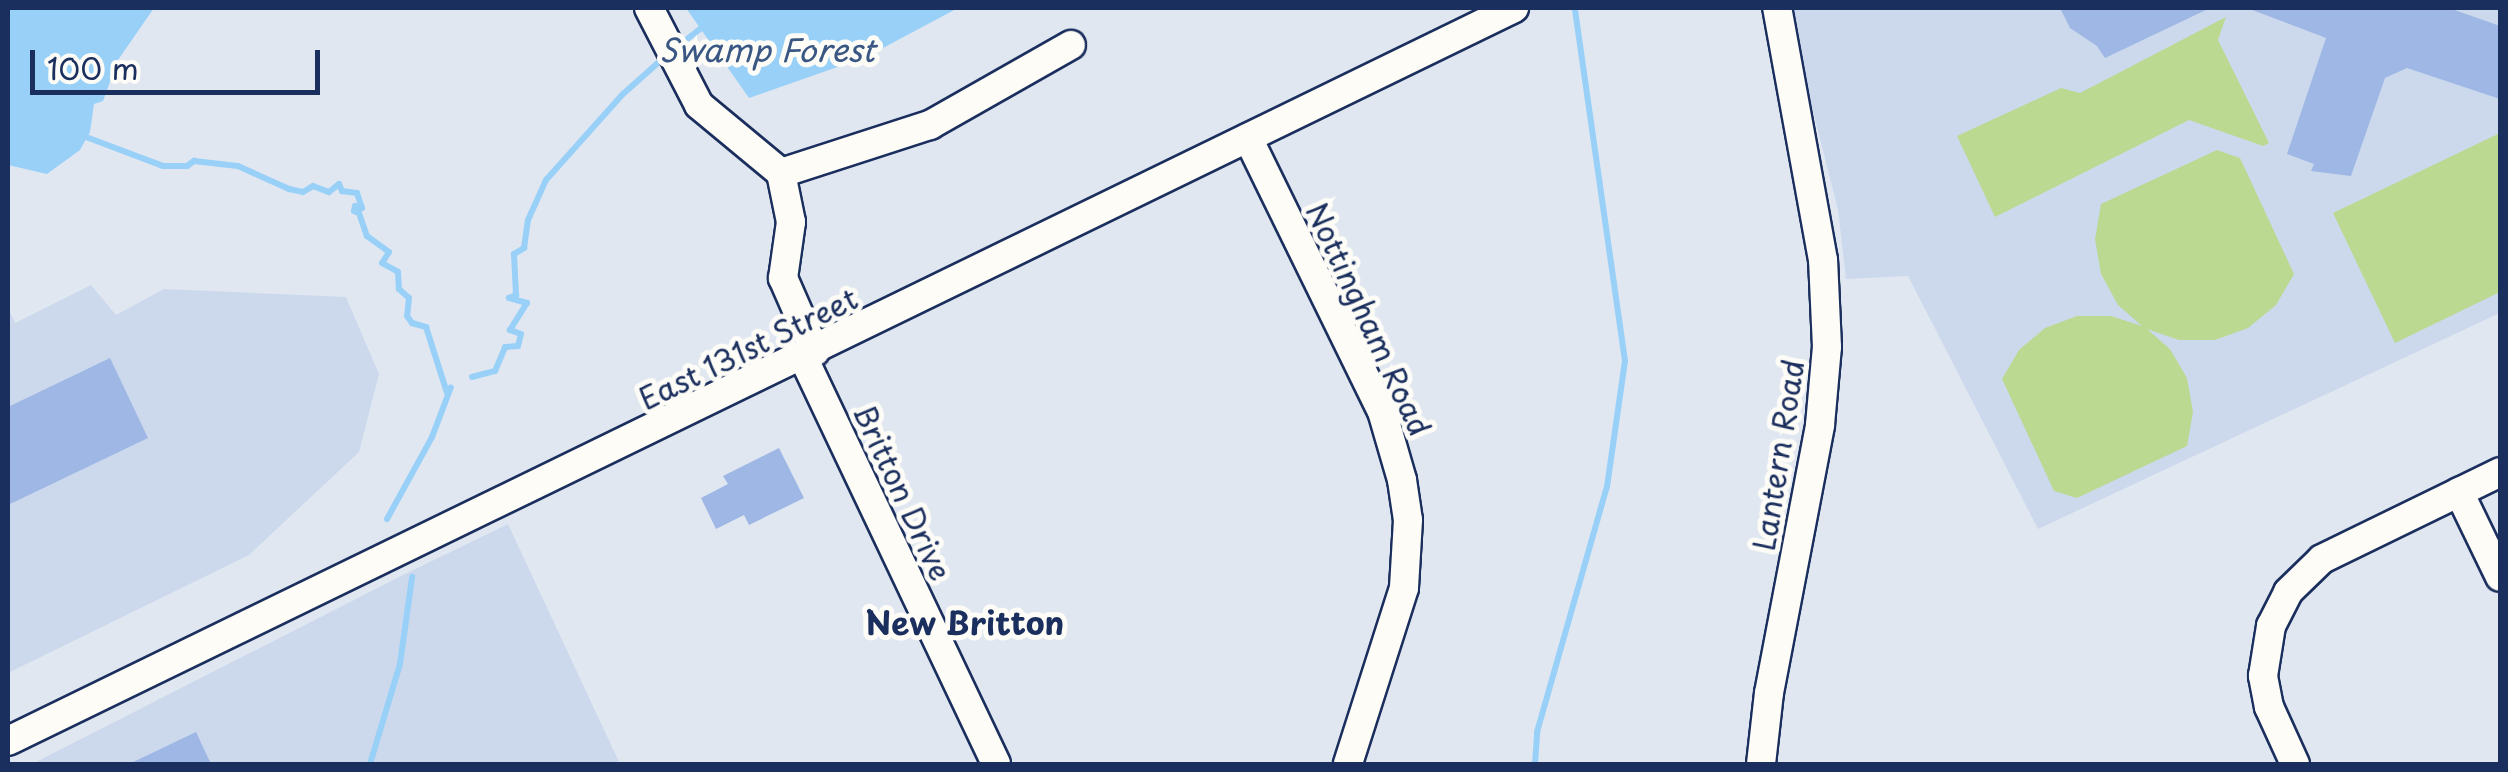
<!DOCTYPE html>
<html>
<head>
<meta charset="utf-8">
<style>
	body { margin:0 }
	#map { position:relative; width:2508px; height:772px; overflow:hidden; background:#e0e7f1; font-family:"Playpen Sans",sans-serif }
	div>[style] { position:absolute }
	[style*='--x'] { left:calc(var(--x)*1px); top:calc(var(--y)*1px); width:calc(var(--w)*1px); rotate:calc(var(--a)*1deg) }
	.built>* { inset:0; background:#ccd9ed }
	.green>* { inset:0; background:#bbd991 }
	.water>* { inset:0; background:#99d0f8 }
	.stream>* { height:6px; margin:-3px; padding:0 3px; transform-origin:3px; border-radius:3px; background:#99d0f8 }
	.building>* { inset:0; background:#9eb7e4 }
	.roads { filter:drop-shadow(2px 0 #1b2f5e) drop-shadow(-2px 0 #1b2f5e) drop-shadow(0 2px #1b2f5e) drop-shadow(0 -2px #1b2f5e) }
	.minor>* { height:28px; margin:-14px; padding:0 14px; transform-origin:14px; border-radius:14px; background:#fdfcf7 }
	span { translate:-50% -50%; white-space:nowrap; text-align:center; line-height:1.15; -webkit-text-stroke:10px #fdfcf7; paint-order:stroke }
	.street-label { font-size:30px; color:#1b2f5e }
	.water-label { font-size:32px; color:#3a5784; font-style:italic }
	.neighbourhood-label { font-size:32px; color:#1b2f5e; font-weight:700 }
	.frame { position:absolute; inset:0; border:10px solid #1b2f5e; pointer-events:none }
	.scale { position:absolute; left:30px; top:50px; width:290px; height:45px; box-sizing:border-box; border:5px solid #1b2f5e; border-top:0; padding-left:12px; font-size:30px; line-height:35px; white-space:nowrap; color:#1b2f5e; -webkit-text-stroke:8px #fdfcf7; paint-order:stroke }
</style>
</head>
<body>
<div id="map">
	<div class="built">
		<i style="clip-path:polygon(1787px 8px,2500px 8px,2500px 313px,2038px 529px,1908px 276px,1846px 279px,1838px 210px)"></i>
		<i style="clip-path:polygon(91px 285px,116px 315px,164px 289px,346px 297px,379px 374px,359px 452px,249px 555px,8px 673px,8px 308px,15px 323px)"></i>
		<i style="clip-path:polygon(508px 524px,620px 764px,32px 764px,399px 577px)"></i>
	</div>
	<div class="green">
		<i style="clip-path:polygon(2226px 17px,2218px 40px,2269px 143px,2263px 146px,2189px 120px,1995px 217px,1957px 136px,2061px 88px,2080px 93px)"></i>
		<i style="clip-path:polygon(2500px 133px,2500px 292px,2395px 343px,2333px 213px)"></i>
		<i style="clip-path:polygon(2217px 150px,2240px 158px,2294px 274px,2276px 305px,2248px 328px,2215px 340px,2179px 340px,2147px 329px,2170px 349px,2187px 378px,2193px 412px,2187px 446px,2077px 498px,2054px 491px,2002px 379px,2019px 350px,2045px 328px,2077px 316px,2111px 316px,2142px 326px,2118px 305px,2101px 274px,2095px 239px,2101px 204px)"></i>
	</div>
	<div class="water">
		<i style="clip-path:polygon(8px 8px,154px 8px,118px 60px,103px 101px,94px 104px,90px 132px,80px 150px,47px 174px,8px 165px)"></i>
		<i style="clip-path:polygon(686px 8px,958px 8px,866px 57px,749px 98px)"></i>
	</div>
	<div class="stream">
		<i style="--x:677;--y:47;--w:37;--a:-38"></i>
		<i style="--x:86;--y:137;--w:82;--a:20.6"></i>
		<i style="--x:163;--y:166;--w:24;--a:0"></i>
		<i style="--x:187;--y:166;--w:9;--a:-36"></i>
		<i style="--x:194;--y:161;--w:44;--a:6.5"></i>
		<i style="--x:238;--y:166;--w:56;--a:24.3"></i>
		<i style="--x:289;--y:189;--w:14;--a:12"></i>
		<i style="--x:303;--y:192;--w:12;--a:-31"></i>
		<i style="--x:313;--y:186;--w:17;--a:21"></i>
		<i style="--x:329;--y:192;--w:13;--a:-39"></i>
		<i style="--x:339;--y:184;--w:8;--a:67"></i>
		<i style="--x:342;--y:191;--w:15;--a:8"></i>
		<i style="--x:357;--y:193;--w:16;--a:72"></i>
		<i style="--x:362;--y:208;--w:7;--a:-164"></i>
		<i style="--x:355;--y:206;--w:5;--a:101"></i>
		<i style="--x:354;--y:211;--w:5;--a:22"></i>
		<i style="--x:359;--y:213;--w:24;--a:71"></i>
		<i style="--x:367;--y:236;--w:27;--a:36"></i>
		<i style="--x:389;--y:252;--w:13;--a:122"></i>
		<i style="--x:382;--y:263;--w:18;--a:29"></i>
		<i style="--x:398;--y:272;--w:17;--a:87"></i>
		<i style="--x:399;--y:289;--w:13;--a:42"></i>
		<i style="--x:409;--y:298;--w:18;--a:96"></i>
		<i style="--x:407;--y:316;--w:9;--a:54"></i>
		<i style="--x:412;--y:323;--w:15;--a:16"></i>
		<i style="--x:426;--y:327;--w:69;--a:72.3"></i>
		<i style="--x:472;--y:377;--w:24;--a:-15"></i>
		<i style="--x:495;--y:371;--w:26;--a:-67"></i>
		<i style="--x:505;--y:347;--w:13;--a:-4"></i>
		<i style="--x:518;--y:346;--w:12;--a:-76"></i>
		<i style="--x:521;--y:334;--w:12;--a:-160"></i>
		<i style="--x:510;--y:330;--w:32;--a:-58"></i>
		<i style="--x:527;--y:303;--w:19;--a:-164"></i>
		<i style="--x:509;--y:298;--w:8;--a:-23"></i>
		<i style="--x:516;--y:295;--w:41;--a:-92.8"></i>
		<i style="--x:514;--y:254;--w:12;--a:-31"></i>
		<i style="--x:524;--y:248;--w:28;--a:-82"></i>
		<i style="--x:528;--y:220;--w:44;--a:-65.8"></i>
		<i style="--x:546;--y:180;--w:115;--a:-48.2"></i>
		<i style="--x:623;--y:94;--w:59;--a:-41.6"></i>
		<i style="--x:387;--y:519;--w:94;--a:-61.2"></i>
		<i style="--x:432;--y:437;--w:53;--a:-69.2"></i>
		<i style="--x:370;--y:764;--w:104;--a:-73.3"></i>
		<i style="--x:400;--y:664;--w:88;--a:-82.1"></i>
		<i style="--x:1535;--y:764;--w:32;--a:-86"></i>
		<i style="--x:1537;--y:732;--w:255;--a:-74.1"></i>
		<i style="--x:1607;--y:487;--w:127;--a:-81.9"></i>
		<i style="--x:1625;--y:361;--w:357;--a:-98.1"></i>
	</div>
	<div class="building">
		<i style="clip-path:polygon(2060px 8px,2210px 8px,2105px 58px,2097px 46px,2070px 28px)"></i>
		<i style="clip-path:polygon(2247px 8px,2449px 8px,2500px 26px,2500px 99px,2407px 68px,2385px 78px,2351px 176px,2311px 171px,2314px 164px,2287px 154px,2326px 38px)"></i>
		<i style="clip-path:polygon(110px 358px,148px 438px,8px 505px,8px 407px)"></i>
		<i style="clip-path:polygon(779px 448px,804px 498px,749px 525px,744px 515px,716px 529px,701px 498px,728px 484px,723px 476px)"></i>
		<i style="clip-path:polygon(196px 732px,211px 764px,129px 764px)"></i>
	</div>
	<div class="roads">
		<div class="minor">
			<i style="--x:649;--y:8;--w:109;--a:62.7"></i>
			<i style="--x:699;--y:105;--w:107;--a:39.7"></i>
			<i style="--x:781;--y:173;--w:50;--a:78.5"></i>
			<i style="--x:791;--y:222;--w:57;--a:98.1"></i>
			<i style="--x:783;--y:278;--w:80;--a:66.3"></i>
			<i style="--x:1248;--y:138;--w:304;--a:63.9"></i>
			<i style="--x:1382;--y:411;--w:72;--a:73.8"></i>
			<i style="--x:1402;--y:480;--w:40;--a:81.5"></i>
			<i style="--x:1408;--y:520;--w:68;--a:93.4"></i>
			<i style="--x:1404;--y:588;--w:185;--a:107.7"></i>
			<i style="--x:781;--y:173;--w:157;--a:-17.9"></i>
			<i style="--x:930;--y:125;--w:162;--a:-29.6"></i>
			<i style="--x:803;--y:357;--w:450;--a:64.6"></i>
			<i style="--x:2459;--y:492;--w:94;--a:64.2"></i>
			<i style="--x:8;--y:741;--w:1675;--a:-25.95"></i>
			<i style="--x:1761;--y:764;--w:71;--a:-83.6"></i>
			<i style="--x:1769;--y:693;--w:273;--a:-79.2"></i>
			<i style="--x:1820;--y:425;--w:78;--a:-84.9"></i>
			<i style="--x:1827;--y:347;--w:87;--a:-92.6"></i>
			<i style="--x:1823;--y:260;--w:256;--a:-100.3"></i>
			<i style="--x:2295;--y:764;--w:63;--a:-114.5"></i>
			<i style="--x:2269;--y:707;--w:32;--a:-101"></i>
			<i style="--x:2263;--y:676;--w:51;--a:-80.9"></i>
			<i style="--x:2271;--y:626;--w:38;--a:-63"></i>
			<i style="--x:2288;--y:592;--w:47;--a:-44.1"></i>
			<i style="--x:2322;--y:559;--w:198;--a:-26"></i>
		</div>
	</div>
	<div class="street-label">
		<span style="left:1369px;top:319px;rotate:65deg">Nottingham Road</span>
		<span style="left:748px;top:348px;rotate:-26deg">East 131st Street</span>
		<span style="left:1778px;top:455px;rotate:-81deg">Lantern Road</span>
		<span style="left:903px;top:492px;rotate:65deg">Britton Drive</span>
	</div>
	<div class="water-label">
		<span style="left:767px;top:49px">Swamp Forest</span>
	</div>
	<div class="neighbourhood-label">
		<span style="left:965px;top:622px">New Britton</span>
	</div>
	<div class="frame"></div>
	<div class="scale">100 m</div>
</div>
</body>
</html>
